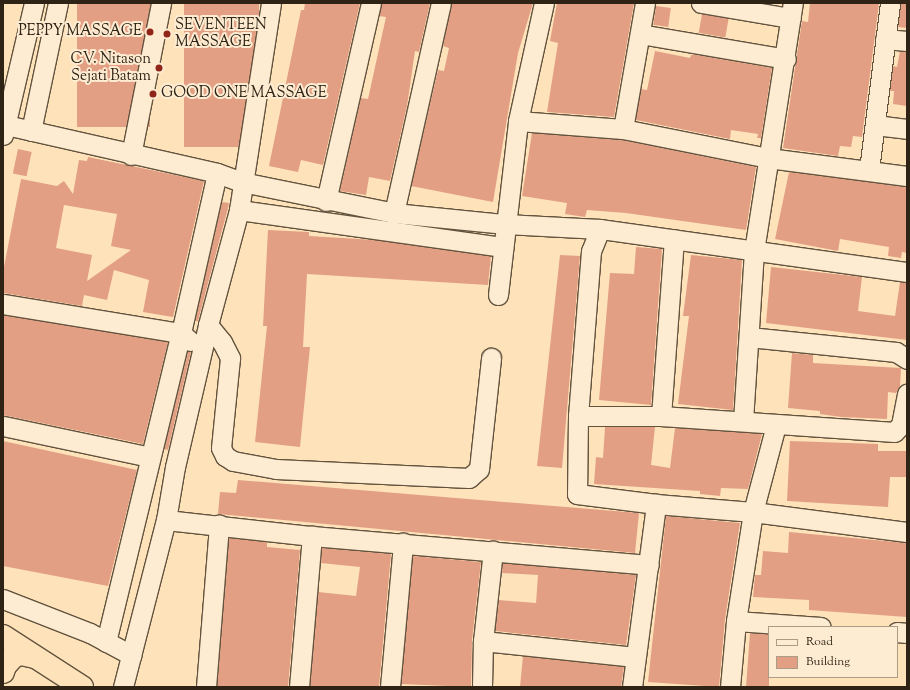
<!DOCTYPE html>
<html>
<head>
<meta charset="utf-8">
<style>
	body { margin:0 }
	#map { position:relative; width:910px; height:690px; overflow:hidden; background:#fee2ba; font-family:"Sorts Mill Goudy",serif }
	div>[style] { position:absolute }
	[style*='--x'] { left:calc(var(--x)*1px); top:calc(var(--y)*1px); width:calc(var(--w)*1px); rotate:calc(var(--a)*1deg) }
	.building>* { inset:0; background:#e39f84; transform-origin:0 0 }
	.roads { filter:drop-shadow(1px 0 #62533e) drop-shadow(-1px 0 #62533e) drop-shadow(0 1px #62533e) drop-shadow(0 -1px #62533e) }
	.minor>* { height:19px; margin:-9.5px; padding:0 9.5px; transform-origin:9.5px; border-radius:9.5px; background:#feecd2 }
	.highway>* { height:22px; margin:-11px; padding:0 11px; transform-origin:11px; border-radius:11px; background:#fee2ba }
	.dots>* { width:11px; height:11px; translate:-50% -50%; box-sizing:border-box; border:2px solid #feecd2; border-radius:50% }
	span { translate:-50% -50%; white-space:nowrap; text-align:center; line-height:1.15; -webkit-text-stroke:4px #feecd2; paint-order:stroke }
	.poi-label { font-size:15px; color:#2e2314 }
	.left { translate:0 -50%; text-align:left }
	.right { translate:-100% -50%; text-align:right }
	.frame { position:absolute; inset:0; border:4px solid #2e2314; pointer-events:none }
	.legend { position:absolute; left:768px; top:626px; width:130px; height:52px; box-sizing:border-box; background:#feecd2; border:1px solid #ab9c86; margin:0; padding:5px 7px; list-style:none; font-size:12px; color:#2e2314 }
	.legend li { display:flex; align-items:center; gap:8px; height:20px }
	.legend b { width:20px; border:1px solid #ab9c86 }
</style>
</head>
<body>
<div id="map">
	<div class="building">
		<i style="left:77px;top:3px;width:73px;height:124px"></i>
		<i style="left:184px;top:3px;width:75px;height:144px"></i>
		<i style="clip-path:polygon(305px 3px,360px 3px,323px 165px,301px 160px,298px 172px,269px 166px,301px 10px,304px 10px)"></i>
		<i style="clip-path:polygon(382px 3px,430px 3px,419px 52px,415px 51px,407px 106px,390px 181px,369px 177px,366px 195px,340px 191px,361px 98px,368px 99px,386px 17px,379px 16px)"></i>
		<i style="clip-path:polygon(452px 3px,533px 3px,518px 53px,493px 202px,411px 186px,438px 70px,444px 71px,449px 48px,443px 46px)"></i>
		<i style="clip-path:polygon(557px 3px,634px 3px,614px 117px,547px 112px,558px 43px,550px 41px)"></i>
		<i style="clip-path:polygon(810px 3px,879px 3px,862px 137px,853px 136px,851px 147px,840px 146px,838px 156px,783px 148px,802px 21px,808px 22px)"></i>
		<i style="clip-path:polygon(901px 3px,907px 3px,907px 28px,898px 27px)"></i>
		<i style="left:656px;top:6px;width:15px;height:19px;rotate:8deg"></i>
		<i style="left:702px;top:14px;width:27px;height:19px;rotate:10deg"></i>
		<i style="clip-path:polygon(655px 51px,690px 58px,691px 55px,697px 55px,772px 68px,761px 138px,757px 138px,758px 134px,731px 130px,730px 139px,636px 120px,641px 89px,647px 90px)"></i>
		<i style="clip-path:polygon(900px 51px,907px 52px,907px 106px,893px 104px,894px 91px,890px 91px,893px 66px,897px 67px)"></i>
		<i style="clip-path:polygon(532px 133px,622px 140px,756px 167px,746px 230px,626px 213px,587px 210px,585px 217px,565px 214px,567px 203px,522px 196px)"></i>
		<i style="left:18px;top:149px;width:14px;height:25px;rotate:12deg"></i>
		<i style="clip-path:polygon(evenodd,88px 157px,204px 181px,173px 317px,143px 312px,149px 280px,114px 270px,107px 300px,84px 295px,82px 306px,3px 293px,3px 272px,21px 179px,57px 186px,64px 181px,73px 194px,79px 160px,87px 161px,88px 157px,64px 205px,117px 214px,111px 246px,131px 250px,87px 281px,92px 255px,56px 248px,64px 205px)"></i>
		<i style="clip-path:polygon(789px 172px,907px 187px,907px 253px,902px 252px,901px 258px,888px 256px,889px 247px,840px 239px,838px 251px,775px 239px)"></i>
		<i style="clip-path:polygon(222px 202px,229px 203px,228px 208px,198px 321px,195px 321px)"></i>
		<i style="clip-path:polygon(268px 230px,309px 232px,309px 236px,375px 240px,491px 256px,488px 285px,307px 274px,303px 347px,310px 347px,300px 447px,255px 442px,267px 326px,263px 326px)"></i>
		<i style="clip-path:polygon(636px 247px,662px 249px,651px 405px,599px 400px,610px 273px,634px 274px)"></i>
		<i style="clip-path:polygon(560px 255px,580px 256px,562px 468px,537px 466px)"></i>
		<i style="clip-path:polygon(691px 255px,742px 260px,733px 410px,678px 404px,689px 316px,683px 316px)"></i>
		<i style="clip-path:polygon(771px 267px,862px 277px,858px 311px,895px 316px,900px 282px,907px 283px,907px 340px,766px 323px)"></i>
		<i style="clip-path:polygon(3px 315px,168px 342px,143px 444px,3px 415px)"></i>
		<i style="clip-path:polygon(188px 352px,191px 352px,168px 450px,164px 449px)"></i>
		<i style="clip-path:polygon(792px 353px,813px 355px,813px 363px,901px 368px,900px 386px,896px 393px,888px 392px,887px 419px,841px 417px,820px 414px,820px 411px,788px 408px)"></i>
		<i style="clip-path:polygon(605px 427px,655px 427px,651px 465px,670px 468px,675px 428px,762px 434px,748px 489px,721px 488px,720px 496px,700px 494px,700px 491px,594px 484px,596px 457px,603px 458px)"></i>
		<i style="clip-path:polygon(3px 441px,137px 470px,108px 586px,3px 566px)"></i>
		<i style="clip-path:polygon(790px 441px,878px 444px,878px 451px,907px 451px,907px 477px,890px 477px,888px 507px,787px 501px)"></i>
		<i style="clip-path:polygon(238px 480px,639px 513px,635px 553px,218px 514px,220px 492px,236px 493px)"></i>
		<i style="clip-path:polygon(666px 516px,740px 523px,725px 619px,719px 687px,648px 682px)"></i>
		<i style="clip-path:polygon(789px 532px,907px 543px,907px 617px,809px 610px,809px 600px,753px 597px,755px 575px,761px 575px,763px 551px,788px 553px)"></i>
		<i style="clip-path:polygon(229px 538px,267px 542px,267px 547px,300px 550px,288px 687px,217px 687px)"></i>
		<i style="clip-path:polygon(322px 548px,391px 554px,379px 687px,310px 687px,318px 592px,356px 596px,360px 567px,321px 563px)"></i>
		<i style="clip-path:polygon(413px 556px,481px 562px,472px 640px,471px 687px,401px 684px)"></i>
		<i style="clip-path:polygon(503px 563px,636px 575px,626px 645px,495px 631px,499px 600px,536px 603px,538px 575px,502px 573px)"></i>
		<i style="clip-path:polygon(750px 633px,769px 634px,769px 687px,746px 687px)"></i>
		<i style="clip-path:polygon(523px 656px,624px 667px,621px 687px,520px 687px)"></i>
	</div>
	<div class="roads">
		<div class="minor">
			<i style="--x:701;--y:3;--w:91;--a:9.5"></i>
			<i style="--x:640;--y:34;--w:148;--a:9.7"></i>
			<i style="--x:885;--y:39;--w:22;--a:5"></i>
			<i style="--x:518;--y:121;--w:105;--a:4.4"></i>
			<i style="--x:623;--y:129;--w:148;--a:11.3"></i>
			<i style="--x:768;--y:158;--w:140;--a:7.4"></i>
			<i style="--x:6;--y:125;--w:216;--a:12.8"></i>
			<i style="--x:217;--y:173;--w:27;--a:20"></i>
			<i style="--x:242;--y:182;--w:155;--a:11.5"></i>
			<i style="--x:394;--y:213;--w:112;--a:5.7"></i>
			<i style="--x:505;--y:224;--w:95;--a:3"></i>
			<i style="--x:600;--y:229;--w:310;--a:8"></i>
			<i style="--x:875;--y:125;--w:32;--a:7"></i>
			<i style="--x:623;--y:129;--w:128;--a:-80.1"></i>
			<i style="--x:31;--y:131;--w:131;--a:-78.1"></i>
			<i style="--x:3;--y:135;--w:136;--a:-76.8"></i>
			<i style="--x:131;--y:155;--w:155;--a:-78.8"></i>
			<i style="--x:869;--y:170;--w:168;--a:-82.8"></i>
			<i style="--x:326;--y:201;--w:203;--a:-77.2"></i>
			<i style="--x:239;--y:210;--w:267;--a:8"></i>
			<i style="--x:394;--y:213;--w:215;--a:-77.4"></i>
			<i style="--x:600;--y:229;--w:24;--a:112"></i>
			<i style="--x:591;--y:251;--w:166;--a:94.5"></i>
			<i style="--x:578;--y:416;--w:78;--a:90.7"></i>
			<i style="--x:577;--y:494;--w:80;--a:7.2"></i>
			<i style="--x:656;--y:504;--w:97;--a:4.7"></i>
			<i style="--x:753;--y:512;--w:155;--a:7.4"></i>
			<i style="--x:498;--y:295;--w:175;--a:-83.4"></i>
			<i style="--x:518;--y:121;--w:121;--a:-77.6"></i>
			<i style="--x:3;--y:304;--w:180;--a:9.3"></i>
			<i style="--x:181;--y:333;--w:12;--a:42"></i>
			<i style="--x:208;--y:325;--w:22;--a:51"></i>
			<i style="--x:222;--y:342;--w:18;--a:63"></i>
			<i style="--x:230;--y:358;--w:90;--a:95.7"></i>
			<i style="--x:221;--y:448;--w:9;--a:63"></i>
			<i style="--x:225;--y:456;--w:9;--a:32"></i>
			<i style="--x:233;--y:461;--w:44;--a:10.5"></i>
			<i style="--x:276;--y:469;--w:193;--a:2.7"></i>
			<i style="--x:469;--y:478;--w:13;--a:-42"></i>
			<i style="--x:479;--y:469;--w:112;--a:-83.8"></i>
			<i style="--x:749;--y:337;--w:148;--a:5.8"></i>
			<i style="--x:896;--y:352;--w:13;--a:32"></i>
			<i style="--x:578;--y:416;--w:83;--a:0"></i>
			<i style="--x:661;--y:416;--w:234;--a:3.9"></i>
			<i style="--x:894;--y:432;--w:10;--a:-45"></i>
			<i style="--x:901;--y:425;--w:32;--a:-79"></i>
			<i style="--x:661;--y:416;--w:177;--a:-85.8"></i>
			<i style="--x:743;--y:421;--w:170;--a:-86.3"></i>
			<i style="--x:754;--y:251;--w:251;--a:-81.1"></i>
			<i style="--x:3;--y:426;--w:150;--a:11.9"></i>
			<i style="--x:166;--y:520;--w:147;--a:6.3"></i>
			<i style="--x:312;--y:536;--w:338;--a:4.9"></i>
			<i style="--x:3;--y:599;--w:93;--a:21.3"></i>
			<i style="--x:90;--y:633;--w:47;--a:28.2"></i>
			<i style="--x:736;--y:621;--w:85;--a:4"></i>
			<i style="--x:897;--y:632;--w:10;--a:6"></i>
			<i style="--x:483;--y:641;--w:153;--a:6"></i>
			<i style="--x:106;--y:642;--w:318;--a:-76.4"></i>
			<i style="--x:181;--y:333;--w:164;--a:-77.3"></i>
			<i style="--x:123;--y:687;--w:172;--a:-75.6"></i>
			<i style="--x:166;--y:520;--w:54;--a:-80.4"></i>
			<i style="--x:175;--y:467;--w:146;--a:-76.9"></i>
			<i style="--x:208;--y:325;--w:119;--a:-74.9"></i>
			<i style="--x:239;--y:210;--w:209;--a:-81.2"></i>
			<i style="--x:206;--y:687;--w:163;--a:-85.4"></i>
			<i style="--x:299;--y:687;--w:152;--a:-85.1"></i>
			<i style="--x:390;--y:687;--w:145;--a:-84.8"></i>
			<i style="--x:482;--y:687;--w:46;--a:-88.8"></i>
			<i style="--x:483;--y:641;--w:91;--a:-83.7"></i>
			<i style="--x:632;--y:687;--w:185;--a:-82.5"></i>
			<i style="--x:730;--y:687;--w:66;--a:-84.8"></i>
			<i style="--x:736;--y:621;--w:110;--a:-81.1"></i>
			<i style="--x:753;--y:512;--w:90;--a:-75.2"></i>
		</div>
		<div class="highway">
			<i style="--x:3;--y:636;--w:94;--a:32.8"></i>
			<i style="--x:3;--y:672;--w:6;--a:-72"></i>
			<i style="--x:5;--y:666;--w:13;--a:-48"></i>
			<i style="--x:14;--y:656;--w:7;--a:-16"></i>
			<i style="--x:21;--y:654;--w:14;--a:12"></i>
		</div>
	</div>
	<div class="dots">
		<i style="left:150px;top:32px;background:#8f2418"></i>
		<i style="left:167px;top:34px;background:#8f2418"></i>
		<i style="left:159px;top:68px;background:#8f2418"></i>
		<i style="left:153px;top:94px;background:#8f2418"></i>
	</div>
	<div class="poi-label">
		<span class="left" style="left:175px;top:34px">SEVENTEEN<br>MASSAGE</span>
		<span class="right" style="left:142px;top:32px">PEPPY MASSAGE</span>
		<span class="right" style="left:151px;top:68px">CV. Nitason<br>Sejati Batam</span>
		<span class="left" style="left:161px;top:94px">GOOD ONE MASSAGE</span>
	</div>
	<div class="frame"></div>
	<ul class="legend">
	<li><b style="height:5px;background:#feecd2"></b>Road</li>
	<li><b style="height:11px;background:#e39f84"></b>Building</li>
	</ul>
</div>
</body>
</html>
